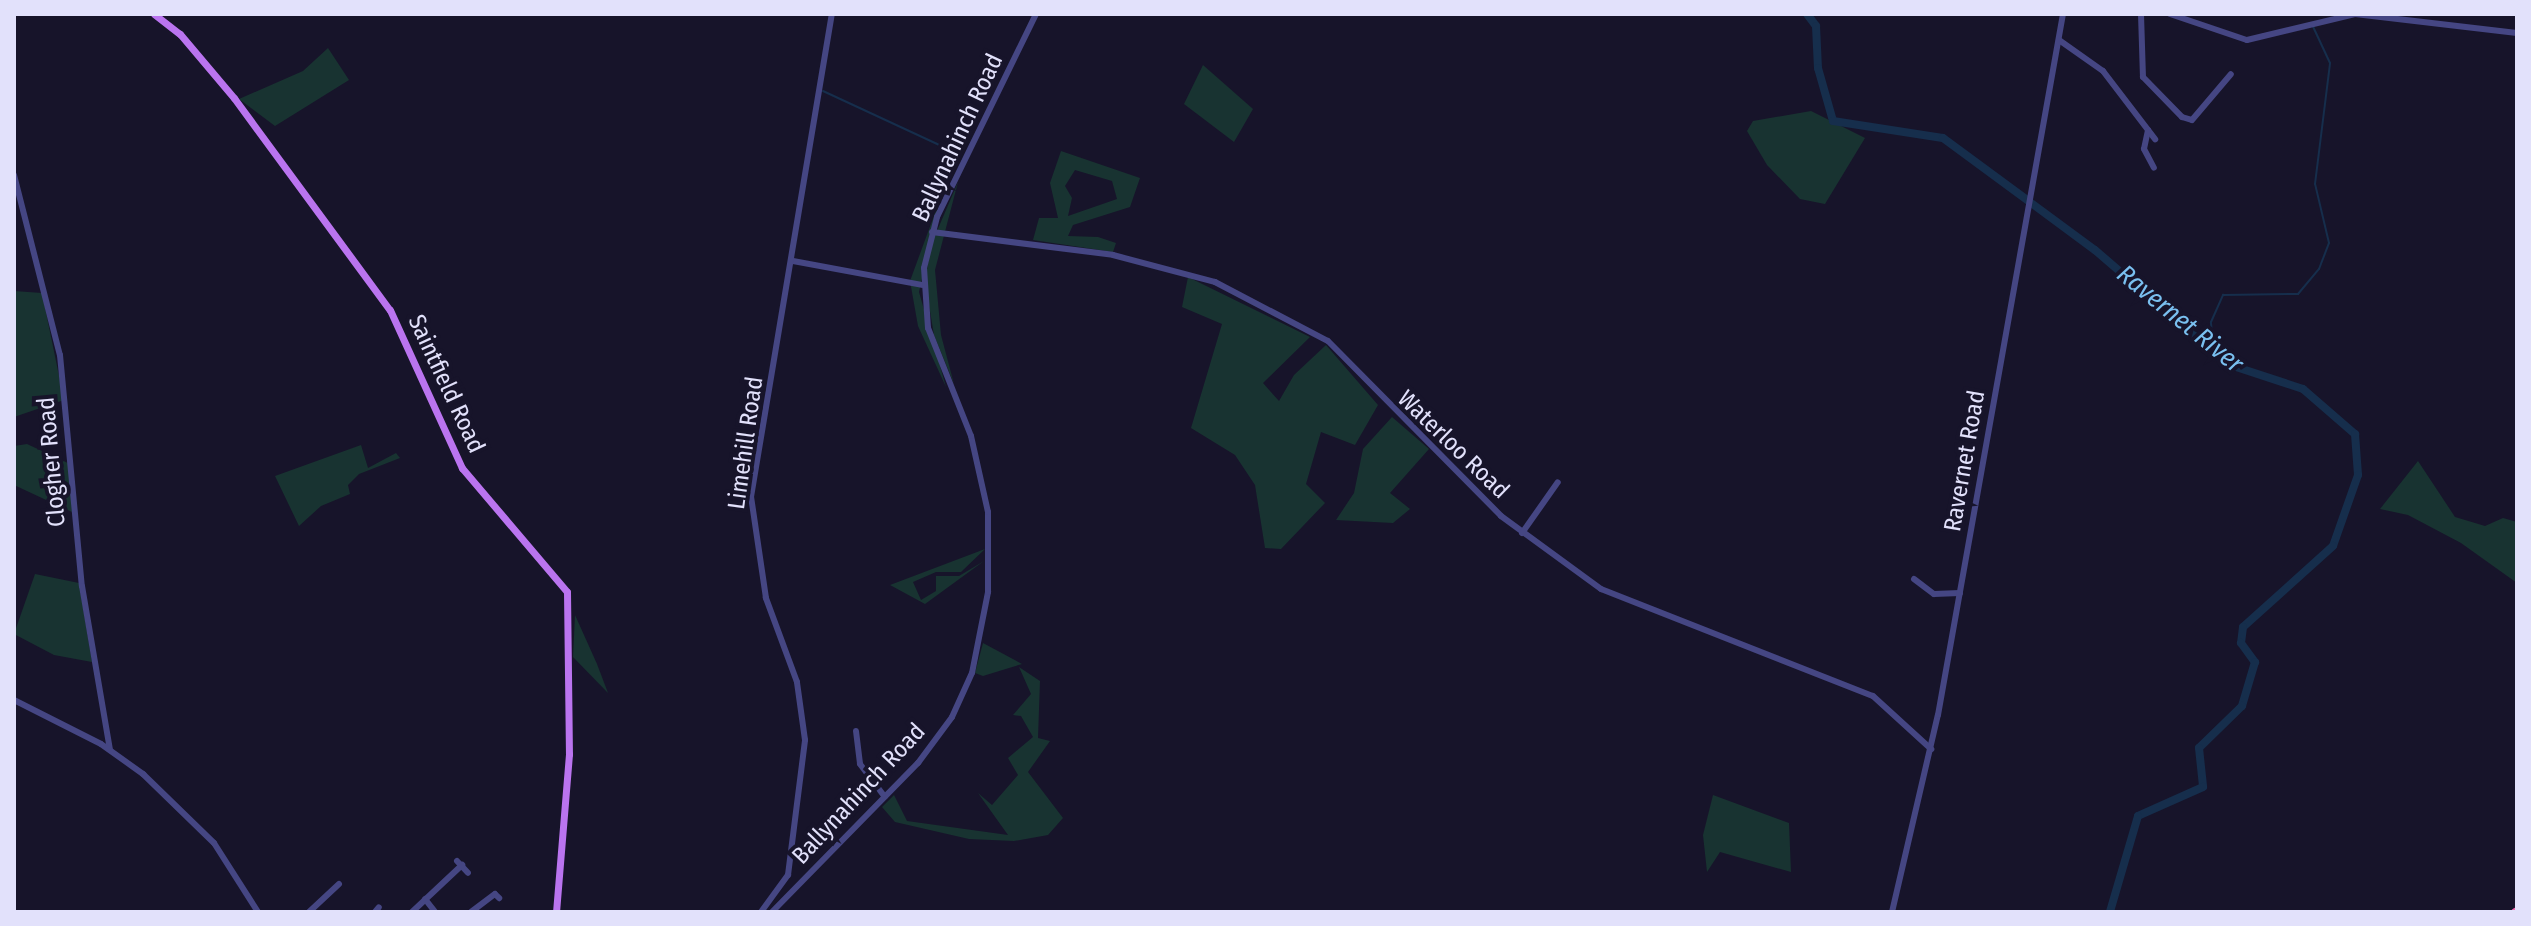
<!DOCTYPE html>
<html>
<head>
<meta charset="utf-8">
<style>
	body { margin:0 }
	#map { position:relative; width:2531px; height:926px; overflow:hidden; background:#17142a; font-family:"Fira Sans Condensed",sans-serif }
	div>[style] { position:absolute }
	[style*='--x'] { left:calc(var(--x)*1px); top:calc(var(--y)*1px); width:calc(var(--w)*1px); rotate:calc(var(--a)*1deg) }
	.green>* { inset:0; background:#183331 }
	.stream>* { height:2px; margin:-1px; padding:0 1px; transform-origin:1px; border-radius:1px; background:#162e4c }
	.river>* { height:8px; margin:-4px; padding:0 4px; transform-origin:4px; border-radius:4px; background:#162e4c }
	.minor>* { height:6px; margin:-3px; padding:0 3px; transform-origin:3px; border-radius:3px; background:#454683 }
	.major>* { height:7px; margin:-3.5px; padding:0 3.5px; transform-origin:3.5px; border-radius:3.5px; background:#ba74ef }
	.highway>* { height:9px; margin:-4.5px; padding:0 4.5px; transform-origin:4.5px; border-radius:4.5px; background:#ee69b0 }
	span { translate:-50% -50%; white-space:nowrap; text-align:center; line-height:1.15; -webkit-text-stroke:8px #17142a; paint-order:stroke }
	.street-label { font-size:24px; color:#e2e1fb }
	.water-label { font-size:26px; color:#7ac0f0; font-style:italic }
	.frame { position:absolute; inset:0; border:16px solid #e2e1fb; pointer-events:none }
</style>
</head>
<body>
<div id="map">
	<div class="green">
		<i style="clip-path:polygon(328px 48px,349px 80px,275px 126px,239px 99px,303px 71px)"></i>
		<i style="clip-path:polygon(1203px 65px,1253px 109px,1234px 142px,1184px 104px)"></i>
		<i style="clip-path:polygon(1811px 111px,1865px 138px,1825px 204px,1800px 199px,1767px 165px,1747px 131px,1753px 121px)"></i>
		<i style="clip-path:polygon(evenodd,1061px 151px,1140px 178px,1130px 207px,1073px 225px,1068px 236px,1098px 237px,1116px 243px,1113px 252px,1033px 240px,1039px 218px,1058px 218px,1050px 183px,1061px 151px,1075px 170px,1112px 181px,1117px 199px,1068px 216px,1072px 198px,1065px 186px,1075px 170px)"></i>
		<i style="clip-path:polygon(958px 182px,935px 270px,941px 335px,954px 384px,934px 335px,925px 281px,931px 245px)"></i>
		<i style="clip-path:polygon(939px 202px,919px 292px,946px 387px,918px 326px,910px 281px)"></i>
		<i style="clip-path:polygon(1188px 277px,1310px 337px,1263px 383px,1279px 401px,1294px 375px,1326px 345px,1378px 405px,1355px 445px,1321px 432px,1306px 484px,1325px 503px,1281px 549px,1265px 548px,1255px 485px,1235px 455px,1191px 428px,1222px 324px,1182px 307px)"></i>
		<i style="clip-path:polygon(14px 291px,42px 293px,64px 400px,14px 417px)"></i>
		<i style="clip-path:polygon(1392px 417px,1429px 449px,1390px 493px,1410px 509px,1393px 523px,1336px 520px,1354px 493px,1363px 449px)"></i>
		<i style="clip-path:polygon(27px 444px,70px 464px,72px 512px,14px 485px,14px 446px)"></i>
		<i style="clip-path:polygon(361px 445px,368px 468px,396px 453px,400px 458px,359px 474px,348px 485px,350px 494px,321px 506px,299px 526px,275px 476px)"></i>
		<i style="clip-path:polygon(2418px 461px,2455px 517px,2485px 526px,2503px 518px,2517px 522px,2517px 583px,2461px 543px,2408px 515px,2380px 509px)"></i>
		<i style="clip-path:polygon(985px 549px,961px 572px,936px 572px,913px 582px,921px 600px,936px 591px,936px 576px,959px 576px,984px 561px,925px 604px,890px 585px)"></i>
		<i style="clip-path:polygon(35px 574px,79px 583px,92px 662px,54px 655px,14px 634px)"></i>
		<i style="clip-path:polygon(575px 615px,597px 664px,608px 693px,573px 657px)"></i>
		<i style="clip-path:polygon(983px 643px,1022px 664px,983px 676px,975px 673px)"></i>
		<i style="clip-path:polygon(1019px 667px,1040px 681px,1038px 738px,1050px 741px,1028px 772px,1063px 818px,1048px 835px,1014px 841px,969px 839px,895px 822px,882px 807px,894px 795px,907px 821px,1008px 835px,978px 793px,992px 805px,1018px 775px,1008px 758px,1033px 737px,1021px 716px,1013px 715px,1031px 694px)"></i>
		<i style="clip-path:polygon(1713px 795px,1789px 823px,1791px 872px,1720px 852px,1707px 872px,1703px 835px)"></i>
	</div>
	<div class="stream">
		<i style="--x:823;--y:91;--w:152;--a:24.9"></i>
		<i style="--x:2214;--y:352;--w:30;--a:-96"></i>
		<i style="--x:2211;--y:322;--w:30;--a:-66"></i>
		<i style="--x:2223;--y:295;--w:75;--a:-0.8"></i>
		<i style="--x:2298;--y:294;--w:33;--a:-50"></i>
		<i style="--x:2319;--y:269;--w:28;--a:-69"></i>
		<i style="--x:2329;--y:243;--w:61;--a:-103.3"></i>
		<i style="--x:2315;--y:184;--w:122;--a:-82.9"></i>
		<i style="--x:2330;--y:63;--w:40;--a:-115"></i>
	</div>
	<div class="river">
		<i style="--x:1807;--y:14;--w:15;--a:53"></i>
		<i style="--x:1816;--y:26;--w:42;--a:87.3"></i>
		<i style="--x:1818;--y:68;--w:55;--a:74.2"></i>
		<i style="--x:1833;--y:121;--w:111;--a:8.8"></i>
		<i style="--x:1943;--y:138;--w:189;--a:36.4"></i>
		<i style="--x:2095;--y:250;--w:174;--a:40.8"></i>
		<i style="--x:2227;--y:364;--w:80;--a:18.2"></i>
		<i style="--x:2303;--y:389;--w:69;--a:40.9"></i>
		<i style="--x:2355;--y:434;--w:41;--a:85.8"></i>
		<i style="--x:2358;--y:475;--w:75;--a:109.4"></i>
		<i style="--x:2333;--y:546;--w:121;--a:138"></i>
		<i style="--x:2243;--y:627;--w:16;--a:97"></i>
		<i style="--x:2241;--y:643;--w:24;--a:54"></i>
		<i style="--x:2255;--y:662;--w:46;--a:106.5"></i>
		<i style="--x:2242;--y:706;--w:60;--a:135.7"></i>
		<i style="--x:2199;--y:748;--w:39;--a:84"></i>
		<i style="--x:2203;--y:787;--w:71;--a:156"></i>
		<i style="--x:2138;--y:816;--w:100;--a:106.3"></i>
	</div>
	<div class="minor">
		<i style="--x:2141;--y:14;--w:63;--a:88.2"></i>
		<i style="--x:2143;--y:77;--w:56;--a:45.7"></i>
		<i style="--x:2182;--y:117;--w:10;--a:17"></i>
		<i style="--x:2192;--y:120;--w:60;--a:-49.7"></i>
		<i style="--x:2170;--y:14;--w:81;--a:18.7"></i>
		<i style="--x:2247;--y:40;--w:111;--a:-13.5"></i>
		<i style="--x:2355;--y:14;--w:163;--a:6.7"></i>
		<i style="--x:2059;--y:40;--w:54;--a:35.2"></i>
		<i style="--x:2103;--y:71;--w:86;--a:52.6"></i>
		<i style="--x:2148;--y:130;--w:19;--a:102"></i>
		<i style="--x:2144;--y:149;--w:21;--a:62"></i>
		<i style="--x:14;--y:175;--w:186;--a:75.7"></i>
		<i style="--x:60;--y:355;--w:232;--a:84.6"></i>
		<i style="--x:82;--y:586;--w:165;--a:80.3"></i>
		<i style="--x:932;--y:232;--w:182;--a:7.2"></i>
		<i style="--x:1113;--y:255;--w:106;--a:14.8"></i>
		<i style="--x:1215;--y:282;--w:127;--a:27.6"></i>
		<i style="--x:1328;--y:341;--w:246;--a:45.3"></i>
		<i style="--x:1501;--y:516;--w:124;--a:36.1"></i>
		<i style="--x:1601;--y:589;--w:292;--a:21.5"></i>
		<i style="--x:1873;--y:696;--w:79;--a:42.4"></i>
		<i style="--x:793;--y:261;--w:131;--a:10.5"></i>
		<i style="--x:1522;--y:533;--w:62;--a:-54.8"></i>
		<i style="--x:1914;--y:579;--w:25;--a:37"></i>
		<i style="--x:1934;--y:594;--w:26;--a:-2"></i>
		<i style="--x:14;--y:700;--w:97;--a:26.8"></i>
		<i style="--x:101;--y:744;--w:52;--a:35.5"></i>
		<i style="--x:143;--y:774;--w:99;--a:44.2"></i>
		<i style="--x:214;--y:843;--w:82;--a:57.5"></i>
		<i style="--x:856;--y:731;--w:33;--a:83"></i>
		<i style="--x:860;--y:764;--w:41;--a:52.9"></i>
		<i style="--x:457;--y:861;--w:16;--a:47"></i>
		<i style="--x:425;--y:899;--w:16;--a:52"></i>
		<i style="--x:309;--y:912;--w:41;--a:-43"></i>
		<i style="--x:375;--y:912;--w:6;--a:-51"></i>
		<i style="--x:412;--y:912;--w:69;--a:-43.2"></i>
		<i style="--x:471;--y:912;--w:30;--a:-37"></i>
		<i style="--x:495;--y:894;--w:6;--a:45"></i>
		<i style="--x:761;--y:912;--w:46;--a:-53.9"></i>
		<i style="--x:788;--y:875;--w:136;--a:-82.8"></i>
		<i style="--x:805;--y:740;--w:59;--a:-97.9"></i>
		<i style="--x:797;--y:682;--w:90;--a:-110.3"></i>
		<i style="--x:766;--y:598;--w:102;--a:-98.4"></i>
		<i style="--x:751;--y:497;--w:490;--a:-80.5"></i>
		<i style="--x:772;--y:912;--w:209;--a:-45.6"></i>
		<i style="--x:918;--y:763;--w:57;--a:-53.5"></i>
		<i style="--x:952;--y:717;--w:48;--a:-65.6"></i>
		<i style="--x:972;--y:673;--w:83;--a:-78.8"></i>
		<i style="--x:988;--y:592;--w:80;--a:-90"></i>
		<i style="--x:988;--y:512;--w:78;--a:-102.6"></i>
		<i style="--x:971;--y:436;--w:116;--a:-111.7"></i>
		<i style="--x:928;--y:328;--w:60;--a:-93.8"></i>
		<i style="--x:924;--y:268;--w:53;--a:-75.7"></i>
		<i style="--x:937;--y:217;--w:226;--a:-64"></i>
		<i style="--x:1892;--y:912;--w:202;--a:-76.9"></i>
		<i style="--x:1938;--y:715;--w:712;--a:-79.89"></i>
	</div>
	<div class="major">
		<i style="--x:154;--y:14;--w:33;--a:38"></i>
		<i style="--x:180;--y:34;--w:84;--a:49.8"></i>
		<i style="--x:234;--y:98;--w:263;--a:53.7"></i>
		<i style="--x:390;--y:310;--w:174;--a:65.5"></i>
		<i style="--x:462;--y:468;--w:162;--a:49.7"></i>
		<i style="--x:567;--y:592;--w:162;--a:89.3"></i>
		<i style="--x:569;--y:754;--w:159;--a:94.7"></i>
	</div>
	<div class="highway">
		<i style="--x:2515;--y:912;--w:2;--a:-27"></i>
	</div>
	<div class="street-label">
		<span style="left:958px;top:138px;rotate:-65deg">Ballynahinch Road</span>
		<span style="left:446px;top:384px;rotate:65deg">Saintfield Road</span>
		<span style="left:746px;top:443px;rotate:-82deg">Limehill Road</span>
		<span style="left:1453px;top:445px;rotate:44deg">Waterloo Road</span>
		<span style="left:1965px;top:461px;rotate:-80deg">Ravernet Road</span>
		<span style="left:52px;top:462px;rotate:-95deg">Clogher Road</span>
		<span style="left:859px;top:794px;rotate:-47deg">Ballynahinch Road</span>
	</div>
	<div class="water-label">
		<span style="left:2180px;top:319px;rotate:39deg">Ravernet River</span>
	</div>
	<div class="frame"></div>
</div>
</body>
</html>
